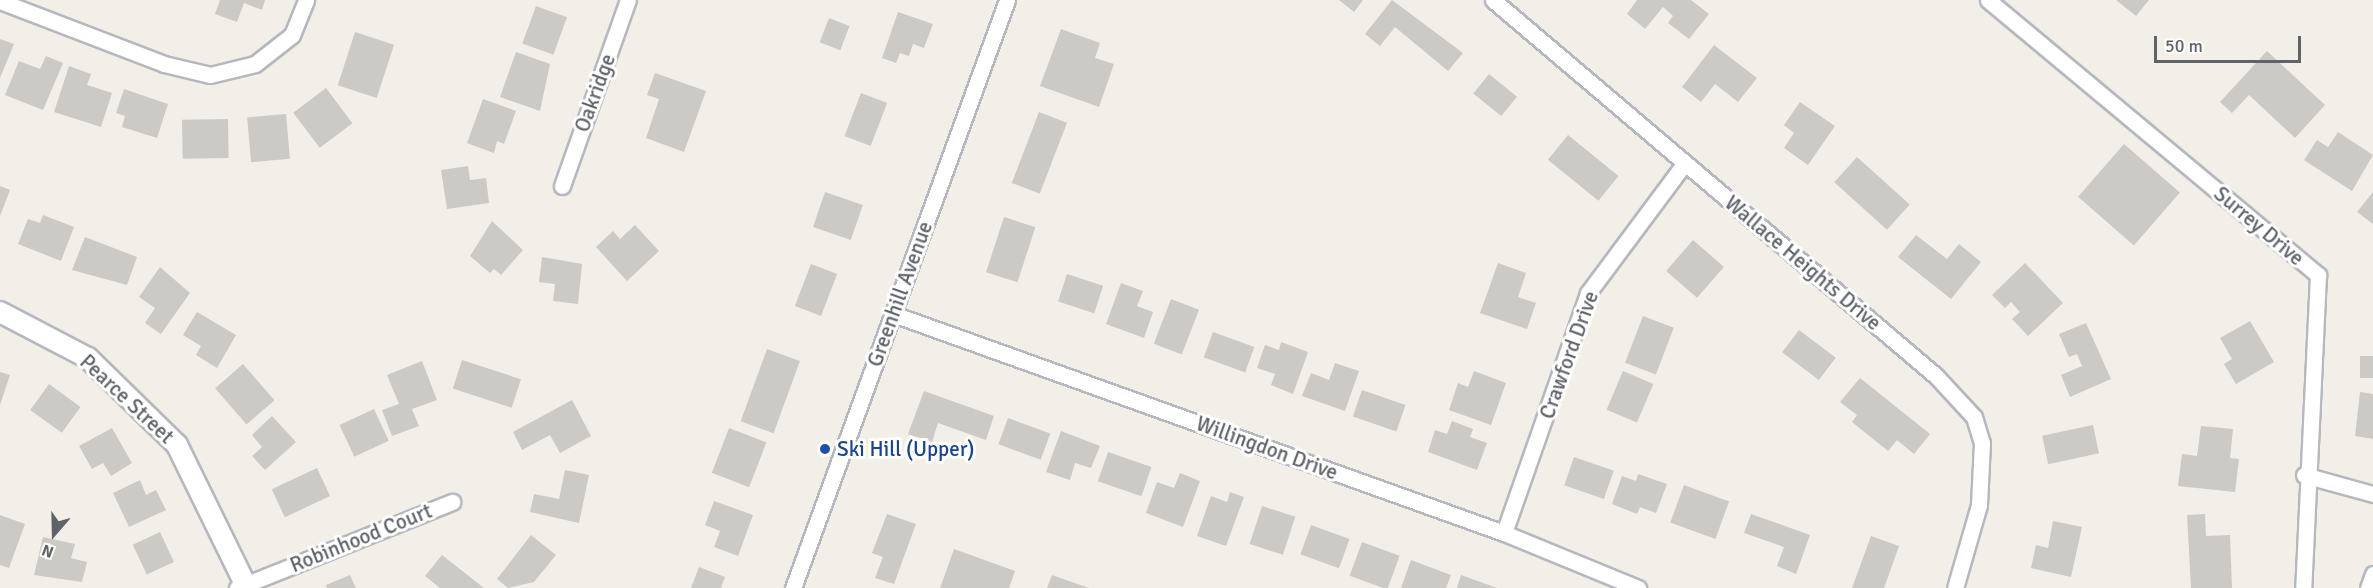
<!DOCTYPE html>
<html>
<head>
<meta charset="utf-8">
<style>
	body { margin:0 }
	#map { position:relative; width:2373px; height:588px; overflow:hidden; background:#f1efe8; font-family:Signika,sans-serif }
	div>[style] { position:absolute }
	[style*='--x'] { left:calc(var(--x)*1px); top:calc(var(--y)*1px); width:calc(var(--w)*1px); rotate:calc(var(--a)*1deg) }
	.building>* { inset:0; background:#cccac5; transform-origin:0 0 }
	.roads { filter:drop-shadow(2px 0 #b5b8bc) drop-shadow(-2px 0 #b5b8bc) drop-shadow(0 2px #b5b8bc) drop-shadow(0 -2px #b5b8bc) }
	.minor>* { height:15px; margin:-7.5px; padding:0 7.5px; transform-origin:7.5px; border-radius:7.5px; background:#fff }
	.tertiary>* { height:20px; margin:-10px; padding:0 10px; transform-origin:10px; border-radius:10px; background:#fff }
	.dots>* { width:16px; height:16px; translate:-50% -50%; box-sizing:border-box; border:3px solid #fff; border-radius:50% }
	span { translate:-50% -50%; white-space:nowrap; text-align:center; line-height:1.15; -webkit-text-stroke:6px #fff; paint-order:stroke }
	.street-label { font-size:21px; color:#5f6368 }
	.transit-label { font-size:21px; color:#164399 }
	.left { translate:0 -50%; text-align:left }
	.north { position:absolute; left:24px; top:504px; width:60px; height:60px; -webkit-text-stroke:4px #fff; paint-order:stroke; rotate:200deg; font-size:16px; font-weight:700; line-height:24px; text-align:center; color:#5f6368 }
	.north::after { content:''; display:block; margin:auto; width:21px; height:27px; background:#5f6368; clip-path:polygon(50% 0,100% 100%,50% 72%,0 100%) }
	.scale { position:absolute; left:2154px; top:36px; width:147px; height:27px; box-sizing:border-box; border:3px solid #5f6368; border-top:0; padding-left:8px; font-size:18px; line-height:21px; white-space:nowrap; color:#5f6368; -webkit-text-stroke:4px #fff; paint-order:stroke }
</style>
</head>
<body>
<div id="map">
	<div class="building">
		<i style="clip-path:polygon(220px 0,265px 0,262px 10px,244px 3px,237px 22px,215px 14px)"></i>
		<i style="clip-path:polygon(1339px 0,1363px 0,1354px 12px)"></i>
		<i style="clip-path:polygon(1392px 0,1463px 53px,1448px 71px,1395px 27px,1380px 46px,1365px 34px)"></i>
		<i style="clip-path:polygon(1637px 0,1691px 0,1709px 14px,1689px 39px,1668px 23px,1673px 16px,1663px 7px,1645px 29px,1627px 14px)"></i>
		<i style="clip-path:polygon(2116px 0,2149px 0,2136px 16px)"></i>
		<i style="left:536px;top:6px;width:33px;height:40px;rotate:20deg"></i>
		<i style="clip-path:polygon(898px 12px,933px 24px,924px 48px,913px 44px,909px 56px,900px 53px,896px 63px,882px 58px)"></i>
		<i style="left:829px;top:18px;width:22px;height:26px;rotate:21deg"></i>
		<i style="clip-path:polygon(1061px 29px,1100px 43px,1095px 58px,1114px 64px,1099px 107px,1040px 86px)"></i>
		<i style="left:355px;top:32px;width:41px;height:56px;rotate:18deg"></i>
		<i style="clip-path:polygon(0 39px,14px 44px,0 78px)"></i>
		<i style="clip-path:polygon(1714px 45px,1757px 78px,1738px 102px,1715px 84px,1701px 102px,1682px 87px)"></i>
		<i style="clip-path:polygon(2267px 51px,2325px 105px,2295px 138px,2249px 95px,2232px 113px,2220px 102px)"></i>
		<i style="clip-path:polygon(516px 52px,550px 64px,540px 111px,500px 97px)"></i>
		<i style="clip-path:polygon(46px 56px,63px 63px,43px 110px,5px 95px,19px 61px,40px 69px)"></i>
		<i style="clip-path:polygon(69px 66px,91px 74px,87px 85px,112px 93px,101px 127px,54px 112px)"></i>
		<i style="clip-path:polygon(655px 73px,706px 91px,684px 152px,646px 138px,659px 99px,647px 95px)"></i>
		<i style="left:1489px;top:74px;width:36px;height:25px;rotate:39deg"></i>
		<i style="left:326px;top:88px;width:44px;height:41px;rotate:53deg"></i>
		<i style="clip-path:polygon(124px 89px,168px 104px,157px 138px,122px 127px,125px 116px,116px 113px)"></i>
		<i style="left:861px;top:93px;width:28px;height:46px;rotate:21deg"></i>
		<i style="clip-path:polygon(483px 99px,516px 111px,504px 144px,497px 141px,494px 153px,467px 143px)"></i>
		<i style="clip-path:polygon(1800px 102px,1835px 126px,1808px 165px,1784px 148px,1794px 133px,1784px 125px)"></i>
		<i style="left:1039px;top:112px;width:30px;height:76px;rotate:21deg"></i>
		<i style="left:286px;top:114px;width:45px;height:39px;rotate:85deg"></i>
		<i style="left:228px;top:119px;width:39px;height:46px;rotate:89deg"></i>
		<i style="clip-path:polygon(2338px 132px,2373px 155px,2352px 191px,2304px 160px,2317px 140px,2328px 147px)"></i>
		<i style="left:1568px;top:135px;width:65px;height:32px;rotate:39deg"></i>
		<i style="left:2124px;top:144px;width:74px;height:70px;rotate:41deg"></i>
		<i style="left:1857px;top:157px;width:71px;height:34px;rotate:42deg"></i>
		<i style="clip-path:polygon(468px 166px,470px 180px,486px 178px,489px 203px,447px 209px,441px 170px)"></i>
		<i style="clip-path:polygon(0 186px,10px 190px,0 216px)"></i>
		<i style="left:825px;top:192px;width:40px;height:37px;rotate:19deg"></i>
		<i style="clip-path:polygon(2373px 192px,2373px 224px,2357px 212px)"></i>
		<i style="clip-path:polygon(43px 215px,74px 227px,61px 261px,18px 244px,28px 219px,40px 223px)"></i>
		<i style="left:1004px;top:217px;width:33px;height:58px;rotate:18deg"></i>
		<i style="clip-path:polygon(492px 221px,523px 250px,501px 275px,494px 269px,490px 273px,470px 256px)"></i>
		<i style="clip-path:polygon(635px 225px,659px 251px,627px 281px,596px 247px,613px 231px,620px 239px)"></i>
		<i style="clip-path:polygon(1916px 235px,1947px 259px,1959px 244px,1981px 262px,1951px 299px,1898px 257px)"></i>
		<i style="clip-path:polygon(85px 237px,137px 257px,127px 285px,72px 270px)"></i>
		<i style="left:1693px;top:240px;width:41px;height:41px;rotate:41deg"></i>
		<i style="clip-path:polygon(542px 257px,582px 264px,578px 304px,553px 301px,555px 284px,539px 282px)"></i>
		<i style="clip-path:polygon(1498px 263px,1526px 273px,1518px 297px,1536px 303px,1527px 329px,1480px 313px)"></i>
		<i style="clip-path:polygon(2025px 263px,2063px 303px,2028px 336px,2012px 319px,2020px 312px,2011px 302px,2005px 308px,1992px 295px)"></i>
		<i style="left:811px;top:264px;width:28px;height:45px;rotate:21deg"></i>
		<i style="clip-path:polygon(160px 267px,190px 293px,161px 334px,145px 323px,155px 308px,139px 297px)"></i>
		<i style="left:1067px;top:274px;width:38px;height:29px;rotate:18deg"></i>
		<i style="clip-path:polygon(1121px 283px,1143px 291px,1137px 306px,1153px 312px,1144px 338px,1106px 324px)"></i>
		<i style="left:1171px;top:299px;width:30px;height:48px;rotate:21deg"></i>
		<i style="clip-path:polygon(197px 312px,236px 335px,217px 368px,196px 355px,201px 346px,183px 335px)"></i>
		<i style="left:1643px;top:316px;width:33px;height:50px;rotate:21deg"></i>
		<i style="clip-path:polygon(2250px 321px,2274px 362px,2236px 384px,2224px 364px,2232px 359px,2220px 338px)"></i>
		<i style="clip-path:polygon(2086px 323px,2111px 379px,2070px 397px,2061px 375px,2082px 366px,2077px 354px,2069px 357px,2059px 334px)"></i>
		<i style="left:1799px;top:330px;width:46px;height:28px;rotate:37deg"></i>
		<i style="left:1213px;top:332px;width:44px;height:27px;rotate:20deg"></i>
		<i style="clip-path:polygon(1281px 342px,1308px 352px,1293px 394px,1271px 385px,1275px 374px,1257px 368px,1265px 345px,1279px 350px)"></i>
		<i style="left:767px;top:349px;width:35px;height:77px;rotate:20deg"></i>
		<i style="left:2373px;top:356px;width:22px;height:13px;rotate:90deg"></i>
		<i style="left:462px;top:360px;width:62px;height:30px;rotate:18deg"></i>
		<i style="clip-path:polygon(422px 361px,437px 400px,412px 409px,419px 426px,392px 436px,382px 410px,399px 404px,387px 375px)"></i>
		<i style="clip-path:polygon(1335px 363px,1359px 371px,1345px 411px,1302px 396px,1311px 373px,1329px 380px)"></i>
		<i style="left:243px;top:364px;width:48px;height:37px;rotate:49deg"></i>
		<i style="clip-path:polygon(1474px 371px,1506px 383px,1491px 425px,1449px 410px,1458px 383px,1468px 387px)"></i>
		<i style="left:1623px;top:371px;width:33px;height:42px;rotate:23deg"></i>
		<i style="clip-path:polygon(0 372px,10px 375px,0 405px)"></i>
		<i style="clip-path:polygon(1860px 378px,1930px 434px,1914px 454px,1897px 440px,1888px 451px,1852px 422px,1857px 415px,1840px 402px)"></i>
		<i style="left:49px;top:384px;width:39px;height:32px;rotate:36deg"></i>
		<i style="left:1362px;top:390px;width:46px;height:28px;rotate:19deg"></i>
		<i style="clip-path:polygon(924px 391px,994px 416px,986px 440px,938px 423px,932px 442px,908px 434px)"></i>
		<i style="clip-path:polygon(2360px 392px,2373px 394px,2373px 439px,2355px 436px)"></i>
		<i style="clip-path:polygon(572px 400px,591px 436px,560px 453px,550px 435px,522px 450px,513px 432px)"></i>
		<i style="left:374px;top:409px;width:35px;height:38px;rotate:65deg"></i>
		<i style="clip-path:polygon(272px 416px,296px 442px,265px 470px,252px 456px,262px 447px,252px 435px)"></i>
		<i style="left:1008px;top:418px;width:45px;height:28px;rotate:20deg"></i>
		<i style="clip-path:polygon(1452px 421px,1473px 429px,1470px 437px,1487px 443px,1477px 470px,1428px 452px,1435px 430px,1447px 434px)"></i>
		<i style="left:2093px;top:425px;width:29px;height:52px;rotate:78deg"></i>
		<i style="clip-path:polygon(2201px 426px,2233px 429px,2230px 458px,2239px 459px,2235px 492px,2178px 486px,2182px 454px,2197px 456px)"></i>
		<i style="clip-path:polygon(112px 428px,132px 463px,111px 476px,103px 463px,92px 469px,79px 446px)"></i>
		<i style="left:729px;top:428px;width:40px;height:48px;rotate:21deg"></i>
		<i style="clip-path:polygon(1061px 431px,1100px 446px,1091px 468px,1075px 463px,1070px 480px,1046px 472px)"></i>
		<i style="left:1108px;top:452px;width:46px;height:31px;rotate:19deg"></i>
		<i style="left:1574px;top:457px;width:42px;height:30px;rotate:19deg"></i>
		<i style="left:317px;top:468px;width:31px;height:50px;rotate:65deg"></i>
		<i style="clip-path:polygon(565px 470px,589px 475px,579px 523px,530px 512px,534px 494px,559px 499px)"></i>
		<i style="clip-path:polygon(1180px 473px,1200px 481px,1183px 527px,1146px 513px,1157px 482px,1174px 488px)"></i>
		<i style="clip-path:polygon(1638px 474px,1667px 484px,1656px 513px,1640px 507px,1637px 514px,1612px 504px,1622px 476px,1636px 481px)"></i>
		<i style="clip-path:polygon(140px 480px,146px 495px,156px 490px,166px 510px,129px 527px,113px 493px)"></i>
		<i style="left:1684px;top:485px;width:48px;height:40px;rotate:20deg"></i>
		<i style="clip-path:polygon(1230px 492px,1244px 497px,1226px 546px,1197px 536px,1211px 496px,1227px 502px)"></i>
		<i style="clip-path:polygon(714px 501px,753px 515px,738px 556px,714px 547px,720px 531px,705px 525px)"></i>
		<i style="left:1262px;top:506px;width:35px;height:40px;rotate:18deg"></i>
		<i style="clip-path:polygon(887px 514px,916px 524px,894px 584px,875px 578px,883px 557px,872px 553px)"></i>
		<i style="clip-path:polygon(1751px 514px,1810px 535px,1796px 574px,1777px 566px,1784px 547px,1744px 533px)"></i>
		<i style="clip-path:polygon(2205px 514px,2206px 536px,2230px 535px,2232px 588px,2191px 588px,2187px 515px)"></i>
		<i style="clip-path:polygon(0 515px,25px 524px,9px 568px,0 565px)"></i>
		<i style="clip-path:polygon(2053px 521px,2082px 527px,2071px 577px,2031px 568px,2036px 545px,2048px 548px)"></i>
		<i style="left:1311px;top:525px;width:41px;height:31px;rotate:20deg"></i>
		<i style="left:160px;top:532px;width:33px;height:30px;rotate:65deg"></i>
		<i style="clip-path:polygon(531px 535px,556px 555px,534px 582px,508px 588px,497px 579px)"></i>
		<i style="clip-path:polygon(1871px 536px,1899px 546px,1884px 588px,1852px 588px)"></i>
		<i style="clip-path:polygon(43px 537px,75px 544px,71px 558px,87px 562px,82px 582px,34px 575px)"></i>
		<i style="left:1362px;top:542px;width:40px;height:36px;rotate:20deg"></i>
		<i style="clip-path:polygon(954px 549px,1015px 571px,1009px 588px,940px 588px)"></i>
		<i style="clip-path:polygon(442px 555px,484px 588px,440px 588px,425px 576px)"></i>
		<i style="clip-path:polygon(1411px 560px,1451px 575px,1446px 588px,1401px 588px)"></i>
		<i style="clip-path:polygon(699px 567px,725px 577px,721px 588px,691px 588px)"></i>
		<i style="clip-path:polygon(350px 575px,356px 588px,327px 588px,326px 585px)"></i>
		<i style="clip-path:polygon(1052px 575px,1089px 588px,1047px 588px)"></i>
		<i style="clip-path:polygon(1461px 575px,1497px 588px,1457px 588px)"></i>
	</div>
	<div class="roads">
		<div class="minor">
			<i style="--x:1493;--y:0;--w:581;--a:40.32"></i>
			<i style="--x:1936;--y:376;--w:56;--a:47.2"></i>
			<i style="--x:1974;--y:417;--w:27;--a:73"></i>
			<i style="--x:1982;--y:443;--w:62;--a:92.8"></i>
			<i style="--x:1979;--y:505;--w:86;--a:106.1"></i>
			<i style="--x:1988;--y:0;--w:430;--a:39.8"></i>
			<i style="--x:2318;--y:275;--w:313;--a:92.7"></i>
			<i style="--x:0;--y:1;--w:176;--a:21"></i>
			<i style="--x:164;--y:64;--w:47;--a:13.4"></i>
			<i style="--x:210;--y:75;--w:46;--a:-13.7"></i>
			<i style="--x:255;--y:64;--w:47;--a:-38.1"></i>
			<i style="--x:292;--y:35;--w:38;--a:-68"></i>
			<i style="--x:562;--y:186;--w:197;--a:-70.5"></i>
			<i style="--x:893;--y:314;--w:649;--a:19.72"></i>
			<i style="--x:1504;--y:533;--w:145;--a:22.3"></i>
			<i style="--x:2304;--y:475;--w:72;--a:15.4"></i>
			<i style="--x:1504;--y:533;--w:254;--a:-70.7"></i>
			<i style="--x:1588;--y:293;--w:162;--a:-53.3"></i>
			<i style="--x:237;--y:588;--w:232;--a:-21.8"></i>
			<i style="--x:793;--y:588;--w:626;--a:-70"></i>
			<i style="--x:2368;--y:588;--w:15;--a:-70"></i>
		</div>
		<div class="tertiary">
			<i style="--x:0;--y:312;--w:99;--a:27.6"></i>
			<i style="--x:88;--y:358;--w:124;--a:44.3"></i>
			<i style="--x:177;--y:445;--w:159;--a:63.9"></i>
		</div>
	</div>
	<div class="dots">
		<i style="left:825px;top:449px;background:#1a4fb4"></i>
	</div>
	<div class="street-label">
		<span style="left:595px;top:93px;rotate:-70deg">Oakridge</span>
		<span style="left:2259px;top:226px;rotate:40deg">Surrey Drive</span>
		<span style="left:1803px;top:263px;rotate:40deg">Wallace Heights Drive</span>
		<span style="left:900px;top:294px;rotate:-70deg">Greenhill Avenue</span>
		<span style="left:1569px;top:355px;rotate:-70deg">Crawford Drive</span>
		<span style="left:127px;top:399px;rotate:43deg">Pearce Street</span>
		<span style="left:1267px;top:448px;rotate:20deg">Willingdon Drive</span>
		<span style="left:361px;top:538px;rotate:-22deg">Robinhood Court</span>
	</div>
	<div class="transit-label">
		<span class="left" style="left:837px;top:449px">Ski Hill (Upper)</span>
	</div>
	<div class="north">N</div>
	<div class="scale">50 m</div>
</div>
</body>
</html>
